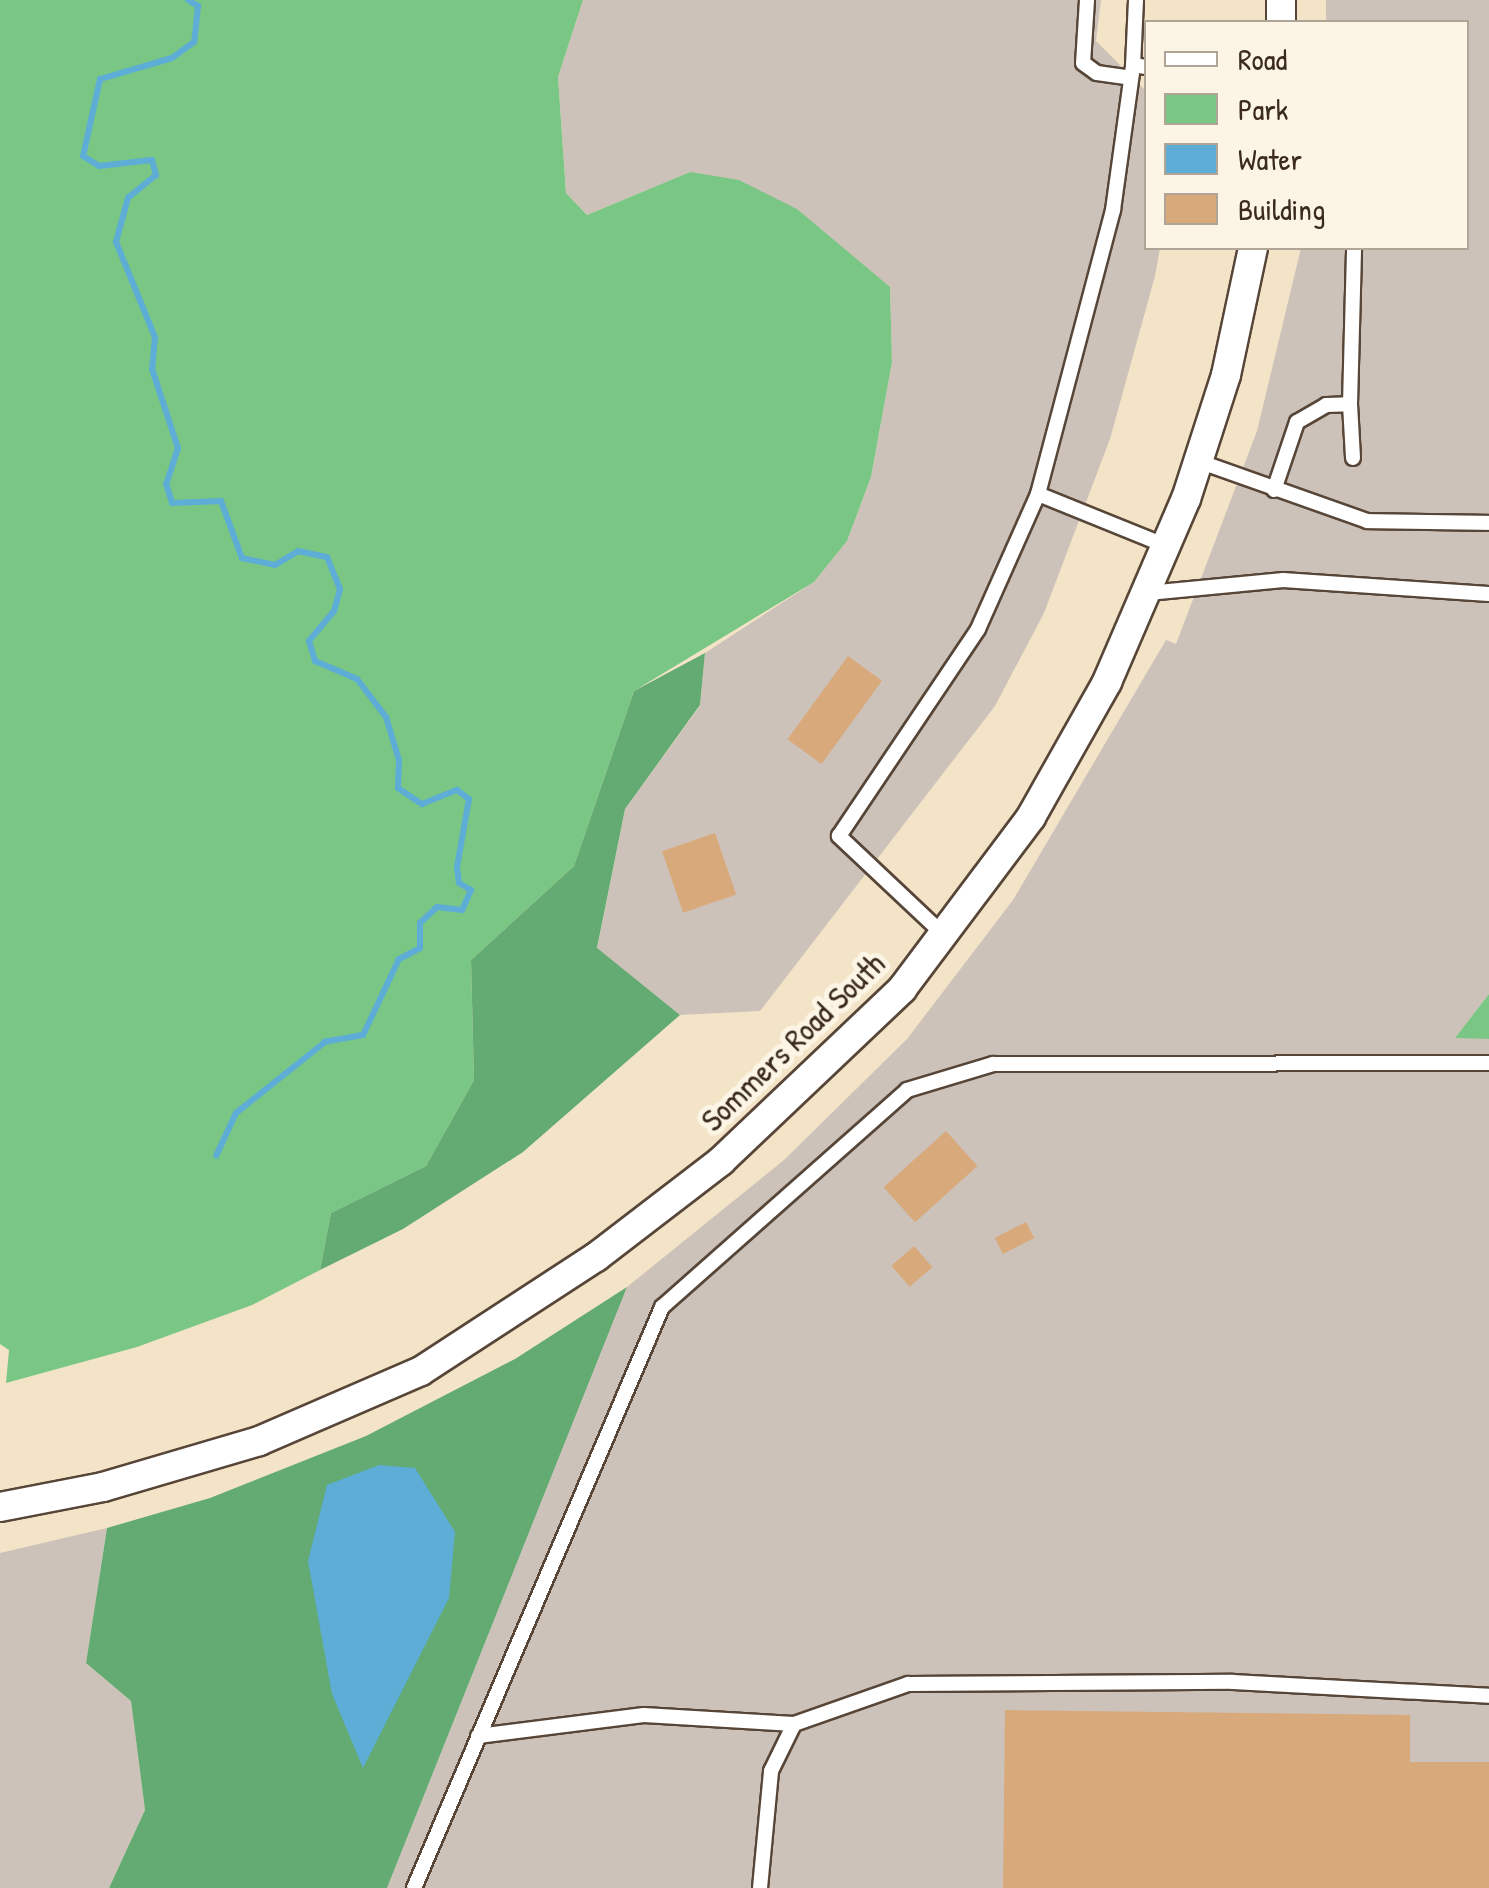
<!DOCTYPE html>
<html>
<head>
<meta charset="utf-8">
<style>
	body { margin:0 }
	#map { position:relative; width:1489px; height:1888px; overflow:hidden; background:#f3e4c8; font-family:"Patrick Hand",sans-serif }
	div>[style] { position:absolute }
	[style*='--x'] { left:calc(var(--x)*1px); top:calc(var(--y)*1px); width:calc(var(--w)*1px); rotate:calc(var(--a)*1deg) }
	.industrial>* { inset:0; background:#cdc2b9 }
	.green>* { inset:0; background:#7ac685 }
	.forest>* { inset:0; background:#63ab72 }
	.water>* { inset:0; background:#5dadd7 }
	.stream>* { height:6px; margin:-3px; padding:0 3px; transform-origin:3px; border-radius:3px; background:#5dadd7 }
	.building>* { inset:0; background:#d8a97b; transform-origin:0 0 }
	.roads { filter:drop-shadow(2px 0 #574638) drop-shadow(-2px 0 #574638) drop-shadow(0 2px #574638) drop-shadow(0 -2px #574638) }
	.lane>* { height:14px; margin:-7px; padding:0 7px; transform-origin:7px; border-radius:7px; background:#fff }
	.street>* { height:28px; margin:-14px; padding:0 14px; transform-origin:14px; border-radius:14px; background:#fff }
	span { translate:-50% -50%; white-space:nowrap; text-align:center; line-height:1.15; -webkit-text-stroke:10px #fcf5e5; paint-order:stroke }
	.street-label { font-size:32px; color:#3b2a1e }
	.legend { position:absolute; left:1144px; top:20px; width:325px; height:230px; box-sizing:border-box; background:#fcf5e5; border:2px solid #afa495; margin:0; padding:12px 18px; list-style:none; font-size:30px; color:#3b2a1e }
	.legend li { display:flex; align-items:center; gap:20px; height:50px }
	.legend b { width:50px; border:2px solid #afa495 }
</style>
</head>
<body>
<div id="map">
	<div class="industrial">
		<i style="clip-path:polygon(583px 0,1101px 0,1096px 41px,1146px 91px,1146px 248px,1160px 248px,1155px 276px,1110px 439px,1044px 613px,995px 706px,760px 1011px,680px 1015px,597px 949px,625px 809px,700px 706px,705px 653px,814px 582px,847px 541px,871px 477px,892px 362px,890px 287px,690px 172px,587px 215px,566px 193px,558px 77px)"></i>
		<i style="clip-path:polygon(1326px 0,1489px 0,1489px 994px,1456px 1037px,1489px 1039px,1489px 1888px,387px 1888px,627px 1287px,784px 1160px,907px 1039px,1013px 900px,1166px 640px,1176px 644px,1257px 431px,1301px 248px,1466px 248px,1466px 22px,1326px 22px)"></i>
		<i style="clip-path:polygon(107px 1528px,86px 1663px,131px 1701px,145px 1810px,109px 1888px,0 1888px,0 1553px)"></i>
	</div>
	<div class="green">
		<i style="clip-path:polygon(0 0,583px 0,558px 77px,566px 193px,587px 215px,690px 172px,739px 180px,797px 209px,890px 287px,892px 362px,871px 477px,847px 541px,814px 582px,634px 691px,574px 866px,471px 960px,474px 1080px,426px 1166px,331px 1213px,320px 1270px,252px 1305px,137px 1347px,6px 1383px,9px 1350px,0 1344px)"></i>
		<i style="clip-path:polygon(1489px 994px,1489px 1039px,1455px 1038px)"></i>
	</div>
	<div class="forest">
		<i style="clip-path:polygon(705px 653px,700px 705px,625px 809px,597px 948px,680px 1015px,523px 1152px,403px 1229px,320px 1270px,331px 1213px,426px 1166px,474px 1080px,471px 960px,574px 866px,634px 691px)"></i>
		<i style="clip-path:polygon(627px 1287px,387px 1888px,109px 1888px,145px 1810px,131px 1701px,86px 1663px,107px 1528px,210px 1498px,366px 1436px,515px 1359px)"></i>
	</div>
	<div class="water">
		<i style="clip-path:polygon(379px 1465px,415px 1468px,455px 1532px,449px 1598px,363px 1768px,332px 1694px,308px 1561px,327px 1485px)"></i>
	</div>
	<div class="stream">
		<i style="--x:188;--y:0;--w:12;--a:31"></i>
		<i style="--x:198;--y:6;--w:36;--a:96"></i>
		<i style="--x:194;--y:42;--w:27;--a:144"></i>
		<i style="--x:172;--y:58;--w:75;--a:163.7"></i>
		<i style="--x:100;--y:79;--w:79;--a:102.4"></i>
		<i style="--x:83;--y:156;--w:19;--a:32"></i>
		<i style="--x:99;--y:166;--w:53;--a:-6.5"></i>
		<i style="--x:152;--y:160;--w:16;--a:75"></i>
		<i style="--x:156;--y:175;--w:36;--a:141"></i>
		<i style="--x:128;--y:198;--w:46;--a:105.3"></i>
		<i style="--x:116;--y:242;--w:103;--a:67.7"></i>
		<i style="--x:155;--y:337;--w:32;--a:95"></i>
		<i style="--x:152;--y:369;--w:83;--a:71.8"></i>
		<i style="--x:178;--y:448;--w:38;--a:108"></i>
		<i style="--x:166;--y:484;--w:20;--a:72"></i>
		<i style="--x:172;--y:503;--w:49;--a:-2.3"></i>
		<i style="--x:221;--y:501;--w:61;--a:69.8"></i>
		<i style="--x:242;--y:558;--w:34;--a:12"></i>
		<i style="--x:275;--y:565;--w:27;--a:-31"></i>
		<i style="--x:298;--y:551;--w:30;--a:12"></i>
		<i style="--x:327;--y:557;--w:35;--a:68"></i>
		<i style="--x:340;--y:589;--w:23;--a:105"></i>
		<i style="--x:334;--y:611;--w:39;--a:130"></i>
		<i style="--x:309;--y:641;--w:21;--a:73"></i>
		<i style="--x:315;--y:661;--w:46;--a:23.2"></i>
		<i style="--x:357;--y:679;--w:48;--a:52.7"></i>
		<i style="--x:386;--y:717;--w:45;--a:73.2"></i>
		<i style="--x:399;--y:760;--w:28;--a:92"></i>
		<i style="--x:398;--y:788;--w:29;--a:34"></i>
		<i style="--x:422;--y:804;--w:38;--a:-22"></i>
		<i style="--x:457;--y:790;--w:15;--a:37"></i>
		<i style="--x:469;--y:799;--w:69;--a:100"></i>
		<i style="--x:457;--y:867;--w:16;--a:83"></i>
		<i style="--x:459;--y:883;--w:14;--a:30"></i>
		<i style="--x:471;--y:890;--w:22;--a:114"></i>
		<i style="--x:462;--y:910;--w:25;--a:-173"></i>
		<i style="--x:437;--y:907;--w:23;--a:137"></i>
		<i style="--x:420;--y:923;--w:25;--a:90"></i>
		<i style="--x:420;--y:948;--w:24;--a:152"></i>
		<i style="--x:399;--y:959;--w:84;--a:115.3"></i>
		<i style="--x:363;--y:1035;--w:39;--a:170"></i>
		<i style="--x:325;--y:1042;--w:114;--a:141.4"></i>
		<i style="--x:236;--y:1113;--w:47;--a:114.9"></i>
	</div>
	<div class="building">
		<i style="left:848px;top:656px;width:42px;height:103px;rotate:36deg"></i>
		<i style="left:715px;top:833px;width:65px;height:56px;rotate:71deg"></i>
		<i style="left:946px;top:1131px;width:47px;height:84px;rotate:48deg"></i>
		<i style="left:1026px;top:1222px;width:18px;height:35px;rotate:63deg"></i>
		<i style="left:914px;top:1246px;width:28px;height:30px;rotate:49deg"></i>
		<i style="clip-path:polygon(1005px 1710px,1410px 1715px,1410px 1762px,1489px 1762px,1489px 1888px,1003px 1888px)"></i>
	</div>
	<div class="roads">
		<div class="lane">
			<i style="--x:1087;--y:0;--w:63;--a:93.6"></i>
			<i style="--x:1083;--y:63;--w:17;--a:36"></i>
			<i style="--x:1097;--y:73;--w:34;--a:8"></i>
			<i style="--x:1136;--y:0;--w:65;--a:92.6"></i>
			<i style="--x:1133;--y:65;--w:13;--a:9"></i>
			<i style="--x:1350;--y:404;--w:54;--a:86.8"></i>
			<i style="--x:1198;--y:461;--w:179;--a:19.5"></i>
			<i style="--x:1367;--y:521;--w:122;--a:0.9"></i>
			<i style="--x:1274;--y:490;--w:72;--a:-71.3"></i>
			<i style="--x:1297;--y:422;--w:34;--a:-30"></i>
			<i style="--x:1326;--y:405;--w:24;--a:-2"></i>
			<i style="--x:1350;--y:404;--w:156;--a:-88.5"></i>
			<i style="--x:1038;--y:494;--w:139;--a:22"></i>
			<i style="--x:1148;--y:593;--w:136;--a:-5.5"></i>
			<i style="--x:1283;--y:580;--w:206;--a:3.9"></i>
			<i style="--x:945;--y:936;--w:146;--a:-136.7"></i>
			<i style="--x:839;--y:836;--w:249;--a:-56.1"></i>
			<i style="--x:978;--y:629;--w:148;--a:-66"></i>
			<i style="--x:1038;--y:494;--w:294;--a:-75.2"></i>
			<i style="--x:1113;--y:210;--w:146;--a:-82.1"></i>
			<i style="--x:478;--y:1736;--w:167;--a:-7.2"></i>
			<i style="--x:644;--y:1715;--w:150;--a:3.4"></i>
			<i style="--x:414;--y:1888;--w:632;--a:-66.88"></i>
			<i style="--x:662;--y:1307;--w:327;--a:-41.5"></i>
			<i style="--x:907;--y:1090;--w:90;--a:-16.8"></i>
			<i style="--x:993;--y:1064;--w:496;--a:-0.1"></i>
			<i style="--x:760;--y:1888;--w:118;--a:-84.6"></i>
			<i style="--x:771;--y:1771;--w:52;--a:-63.9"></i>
			<i style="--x:794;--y:1724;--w:121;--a:-19.3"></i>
			<i style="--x:908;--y:1684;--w:325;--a:-0.4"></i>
			<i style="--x:1233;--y:1682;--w:256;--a:3.1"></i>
		</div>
		<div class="street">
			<i style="--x:1281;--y:0;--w:22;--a:90"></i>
			<i style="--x:0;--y:1507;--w:105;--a:-11"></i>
			<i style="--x:103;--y:1487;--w:163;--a:-16.4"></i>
			<i style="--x:259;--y:1441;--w:176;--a:-23.4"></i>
			<i style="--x:421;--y:1371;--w:209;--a:-33.1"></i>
			<i style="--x:596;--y:1257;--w:158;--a:-37.5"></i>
			<i style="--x:721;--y:1161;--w:250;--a:-43.5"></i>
			<i style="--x:902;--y:989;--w:215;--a:-53.1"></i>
			<i style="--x:1031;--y:817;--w:155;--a:-60.6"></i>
			<i style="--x:1107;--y:682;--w:199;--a:-66.7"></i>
			<i style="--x:1186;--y:499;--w:130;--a:-72.1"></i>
			<i style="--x:1226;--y:375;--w:130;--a:-78"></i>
		</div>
	</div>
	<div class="street-label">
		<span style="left:793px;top:1042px;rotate:-44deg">Sommers Road South</span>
	</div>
	<ul class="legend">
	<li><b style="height:12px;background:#fff"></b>Road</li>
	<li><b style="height:28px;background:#7ac685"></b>Park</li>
	<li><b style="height:28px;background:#5dadd7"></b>Water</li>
	<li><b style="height:28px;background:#d8a97b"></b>Building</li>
	</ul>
</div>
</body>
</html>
